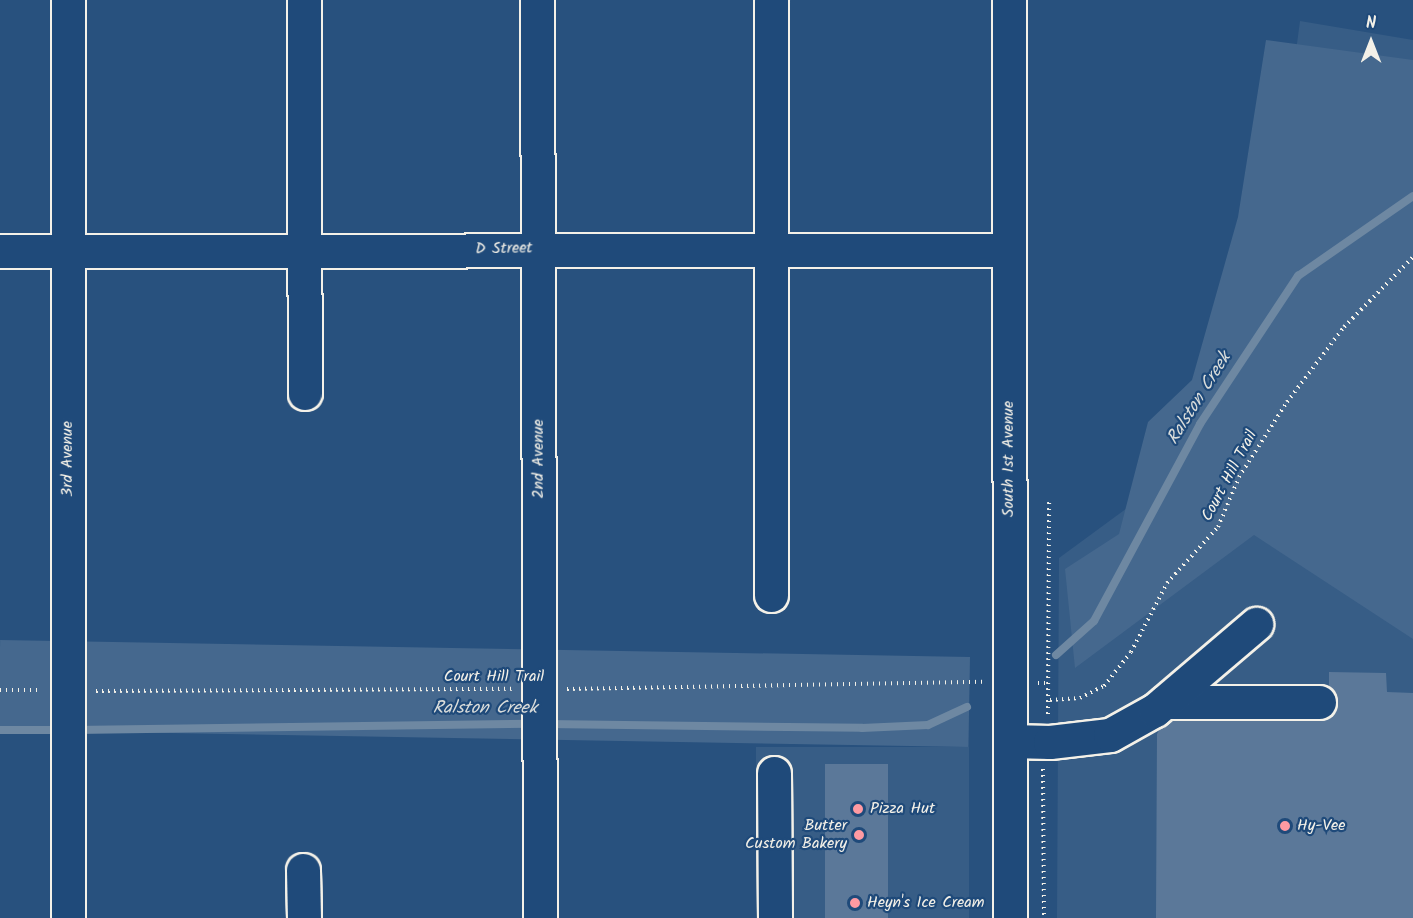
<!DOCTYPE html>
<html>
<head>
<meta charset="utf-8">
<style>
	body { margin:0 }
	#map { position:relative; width:1413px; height:918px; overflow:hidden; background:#28517e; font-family:Kalam,sans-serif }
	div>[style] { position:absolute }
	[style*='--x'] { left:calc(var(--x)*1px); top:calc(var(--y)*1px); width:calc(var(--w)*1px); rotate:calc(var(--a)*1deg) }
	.built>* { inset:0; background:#375d86; transform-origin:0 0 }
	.green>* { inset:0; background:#45688e; transform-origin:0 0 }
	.stream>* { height:8px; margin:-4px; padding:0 4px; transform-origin:4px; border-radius:4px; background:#6e88a2 }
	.building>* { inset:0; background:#5b7899; transform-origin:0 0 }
	.path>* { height:4px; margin-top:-2px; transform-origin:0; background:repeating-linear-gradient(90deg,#f4f1e8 0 1.5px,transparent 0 6px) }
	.roads { filter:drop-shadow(2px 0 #f4f1e8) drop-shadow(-2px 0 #f4f1e8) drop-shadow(0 2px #f4f1e8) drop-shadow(0 -2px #f4f1e8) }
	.minor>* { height:33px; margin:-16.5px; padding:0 16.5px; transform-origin:16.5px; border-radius:16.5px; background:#1f4a7a }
	.major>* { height:33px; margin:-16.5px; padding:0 16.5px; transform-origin:16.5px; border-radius:16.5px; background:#1f4a7a }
	.dots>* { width:16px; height:16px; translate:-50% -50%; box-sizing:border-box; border:3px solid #1f4a7a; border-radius:50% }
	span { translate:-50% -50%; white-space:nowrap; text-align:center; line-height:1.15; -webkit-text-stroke:4.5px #1f4a7a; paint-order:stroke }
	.street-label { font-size:16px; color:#f4f1e8 }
	.poi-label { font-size:16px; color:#f4f1e8 }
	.left { translate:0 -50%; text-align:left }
	.right { translate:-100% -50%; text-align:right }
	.water-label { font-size:18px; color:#d9dcda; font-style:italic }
	.north { position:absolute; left:1341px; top:12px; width:60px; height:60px; -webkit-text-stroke:4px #1f4a7a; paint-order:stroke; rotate:0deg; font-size:16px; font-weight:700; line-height:24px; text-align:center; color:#f4f1e8 }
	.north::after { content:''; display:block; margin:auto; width:21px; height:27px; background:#f4f1e8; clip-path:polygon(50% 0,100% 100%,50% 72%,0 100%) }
</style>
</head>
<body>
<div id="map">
	<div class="built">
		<i style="clip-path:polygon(1300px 21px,1413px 40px,1413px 918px,1057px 918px,1059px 558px,1247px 420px)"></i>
		<i style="left:756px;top:747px;width:213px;height:171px"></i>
	</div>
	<div class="green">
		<i style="clip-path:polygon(1266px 40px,1413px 60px,1413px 639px,1254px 535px,1075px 668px,1065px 569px,1119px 534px,1148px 422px,1192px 380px,1238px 217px)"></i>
		<i style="left:970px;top:657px;width:90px;height:970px;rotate:91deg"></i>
	</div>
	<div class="stream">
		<i style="--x:1056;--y:655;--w:51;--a:-41.8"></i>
		<i style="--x:1094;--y:621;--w:224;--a:-61.7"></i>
		<i style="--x:1200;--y:424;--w:178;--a:-56.5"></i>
		<i style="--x:1298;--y:276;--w:140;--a:-34.8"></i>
		<i style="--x:546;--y:724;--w:316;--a:0.7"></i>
		<i style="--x:862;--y:728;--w:66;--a:-2.6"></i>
		<i style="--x:928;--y:725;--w:43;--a:-24.8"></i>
		<i style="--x:0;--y:730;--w:60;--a:0"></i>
		<i style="--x:75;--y:730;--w:456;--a:-0.8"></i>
	</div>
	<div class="building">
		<i style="clip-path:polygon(1329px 672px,1386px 673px,1387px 692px,1413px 693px,1413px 918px,1156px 918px,1157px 734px,1165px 718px,1329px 719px)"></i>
		<i style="left:825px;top:764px;width:63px;height:154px"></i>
	</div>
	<div class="path">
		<i style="--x:1038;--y:683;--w:11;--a:0"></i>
		<i style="--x:567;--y:689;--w:416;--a:-1"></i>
		<i style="--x:0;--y:690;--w:41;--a:0"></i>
		<i style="--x:96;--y:691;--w:416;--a:-0.3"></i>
		<i style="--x:1050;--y:700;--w:30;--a:-4"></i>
		<i style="--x:1080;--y:698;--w:27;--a:-27"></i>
		<i style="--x:1104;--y:686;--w:43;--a:-51.5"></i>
		<i style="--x:1131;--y:652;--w:78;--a:-62.4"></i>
		<i style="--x:1167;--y:583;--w:76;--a:-47.7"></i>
		<i style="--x:1218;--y:527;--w:54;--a:-67.2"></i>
		<i style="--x:1239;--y:477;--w:89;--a:-57.4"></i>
		<i style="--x:1287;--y:402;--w:94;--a:-52.8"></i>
		<i style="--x:1344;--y:327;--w:98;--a:-45.4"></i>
		<i style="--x:1048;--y:714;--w:212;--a:-89.7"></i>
		<i style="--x:1043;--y:769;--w:149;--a:89.6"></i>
	</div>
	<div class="roads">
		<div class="minor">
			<i style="--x:68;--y:0;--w:918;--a:90"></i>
			<i style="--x:304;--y:0;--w:393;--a:89.9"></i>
			<i style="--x:537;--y:0;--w:918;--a:89.81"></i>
			<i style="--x:771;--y:0;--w:595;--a:90"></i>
			<i style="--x:0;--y:251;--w:1009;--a:-0.06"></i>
			<i style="--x:1165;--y:702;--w:154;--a:0"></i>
			<i style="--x:1010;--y:741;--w:40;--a:1.4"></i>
			<i style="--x:1050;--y:742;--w:60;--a:-6.7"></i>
			<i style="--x:1110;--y:735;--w:51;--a:-29.1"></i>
			<i style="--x:1155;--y:710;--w:133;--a:-40.4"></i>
			<i style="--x:774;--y:773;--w:145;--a:89.6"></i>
			<i style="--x:303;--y:870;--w:48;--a:88.8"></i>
		</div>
		<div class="major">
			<i style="--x:1009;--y:0;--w:918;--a:89.94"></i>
		</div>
	</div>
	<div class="dots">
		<i style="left:858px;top:809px;background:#ff9aa2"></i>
		<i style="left:1285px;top:826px;background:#ff9aa2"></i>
		<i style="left:859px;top:835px;background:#ff9aa2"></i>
		<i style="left:855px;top:903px;background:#ff9aa2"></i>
	</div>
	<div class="street-label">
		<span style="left:504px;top:249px;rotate:-1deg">D Street</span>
		<span style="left:68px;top:459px;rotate:-90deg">3rd Avenue</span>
		<span style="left:539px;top:459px;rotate:-90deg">2nd Avenue</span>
		<span style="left:1009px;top:459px;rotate:-90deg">South 1st Avenue</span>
		<span style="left:1230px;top:476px;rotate:-62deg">Court Hill Trail</span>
		<span style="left:494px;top:677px">Court Hill Trail</span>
	</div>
	<div class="poi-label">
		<span class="left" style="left:870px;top:809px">Pizza Hut</span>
		<span class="right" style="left:847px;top:835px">Butter<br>Custom Bakery</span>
		<span class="left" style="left:1297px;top:826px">Hy-Vee</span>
		<span class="left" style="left:867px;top:903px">Heyn's Ice Cream</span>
	</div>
	<div class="water-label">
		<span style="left:1200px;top:399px;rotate:-58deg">Ralston Creek</span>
		<span style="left:485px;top:709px">Ralston Creek</span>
	</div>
	<div class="north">N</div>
</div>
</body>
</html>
